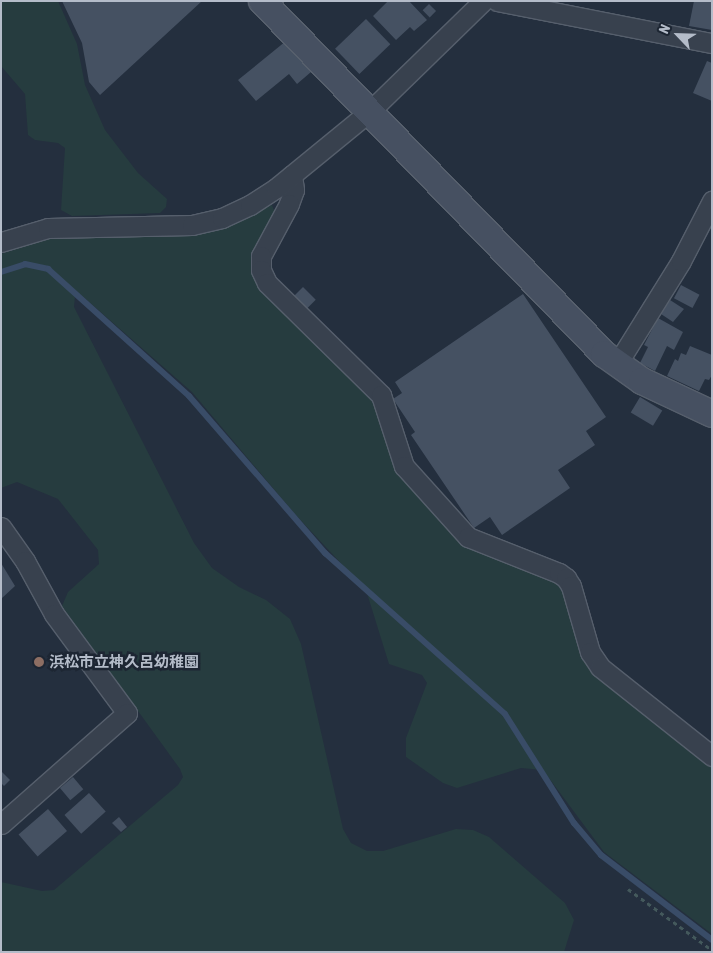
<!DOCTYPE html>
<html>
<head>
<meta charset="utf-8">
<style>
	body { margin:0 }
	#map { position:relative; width:713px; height:953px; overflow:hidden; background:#242f3e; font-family:"Asap Condensed","Noto Sans JP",sans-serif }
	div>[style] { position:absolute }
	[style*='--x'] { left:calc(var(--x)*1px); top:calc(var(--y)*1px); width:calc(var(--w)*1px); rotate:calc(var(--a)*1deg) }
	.green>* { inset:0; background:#263c3f }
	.stream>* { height:6px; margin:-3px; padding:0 3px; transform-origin:3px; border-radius:3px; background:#394c67 }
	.building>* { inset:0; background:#455162; transform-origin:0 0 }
	.path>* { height:3px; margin-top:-1.5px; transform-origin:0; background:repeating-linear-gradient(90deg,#44595c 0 4px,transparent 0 8px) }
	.roads { filter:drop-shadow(1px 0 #565f6c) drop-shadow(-1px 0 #565f6c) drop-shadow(0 1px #565f6c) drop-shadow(0 -1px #565f6c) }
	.street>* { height:19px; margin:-9.5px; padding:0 9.5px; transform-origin:9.5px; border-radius:9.5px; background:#38414e }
	.secondary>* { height:26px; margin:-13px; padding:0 13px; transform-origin:13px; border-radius:13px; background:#465061 }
	.dots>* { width:14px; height:14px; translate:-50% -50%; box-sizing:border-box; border:2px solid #1d2633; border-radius:50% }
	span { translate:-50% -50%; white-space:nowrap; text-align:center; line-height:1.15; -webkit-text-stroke:5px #1d2633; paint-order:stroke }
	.poi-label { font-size:15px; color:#b4bcc9; font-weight:700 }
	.left { translate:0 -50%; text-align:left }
	.frame { position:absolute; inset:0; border:2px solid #b4bcc9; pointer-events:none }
	.north { position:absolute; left:653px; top:10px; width:50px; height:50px; -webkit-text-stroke:4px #1d2633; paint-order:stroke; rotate:294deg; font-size:14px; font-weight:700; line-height:20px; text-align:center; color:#b4bcc9 }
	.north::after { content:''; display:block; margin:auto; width:18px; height:22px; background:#b4bcc9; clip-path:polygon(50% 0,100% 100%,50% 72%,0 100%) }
</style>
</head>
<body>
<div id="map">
	<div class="green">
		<i style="clip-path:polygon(1px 1px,58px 1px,77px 44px,85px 85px,105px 130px,138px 173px,167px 199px,166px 207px,160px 213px,72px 216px,61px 210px,65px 148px,58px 143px,35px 140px,28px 135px,25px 94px,1px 66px)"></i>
		<i style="clip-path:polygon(272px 205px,275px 213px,253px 254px,374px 399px,463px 544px,555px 580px,564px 589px,576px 637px,594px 672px,702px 760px,712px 764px,712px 934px,604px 852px,543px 770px,521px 768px,457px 788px,443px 783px,406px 757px,406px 738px,427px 683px,422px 675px,389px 664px,366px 590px,294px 513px,192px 392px,80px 294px,75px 296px,74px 307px,194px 543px,212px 568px,239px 587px,266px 600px,290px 619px,301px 644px,343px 829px,351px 843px,367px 851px,383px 851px,456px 829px,473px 830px,489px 837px,565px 903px,574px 920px,564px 952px,1px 952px,1px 882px,42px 891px,54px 890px,178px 785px,183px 777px,180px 769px,62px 606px,68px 592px,99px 564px,98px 550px,58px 499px,17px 482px,1px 488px,1px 254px,49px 239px,193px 235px,225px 228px)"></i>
	</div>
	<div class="stream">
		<i style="--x:1;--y:272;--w:25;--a:-18"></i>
		<i style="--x:25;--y:264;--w:24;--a:12"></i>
		<i style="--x:48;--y:269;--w:190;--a:42"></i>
		<i style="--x:189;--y:396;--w:208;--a:49.1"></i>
		<i style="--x:325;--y:553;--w:241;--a:41.8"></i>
		<i style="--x:505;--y:714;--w:129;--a:57.7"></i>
		<i style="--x:574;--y:823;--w:42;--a:49.8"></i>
		<i style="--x:601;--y:855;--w:140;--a:37.4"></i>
	</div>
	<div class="building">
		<i style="clip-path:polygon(62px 1px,202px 1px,100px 95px,89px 82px,82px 43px)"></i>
		<i style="clip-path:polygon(388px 1px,409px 1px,427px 20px,414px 31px,410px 27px,396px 40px,373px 16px)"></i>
		<i style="clip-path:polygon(694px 1px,712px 1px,712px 30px,689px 26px)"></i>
		<i style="left:429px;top:4px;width:10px;height:9px;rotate:45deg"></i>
		<i style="left:366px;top:19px;width:35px;height:43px;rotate:46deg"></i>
		<i style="clip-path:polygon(286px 41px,311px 72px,297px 84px,289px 74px,256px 101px,238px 80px)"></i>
		<i style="clip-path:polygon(707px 61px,712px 63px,712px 101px,693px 93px)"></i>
		<i style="left:681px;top:285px;width:21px;height:15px;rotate:28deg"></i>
		<i style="left:303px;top:287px;width:18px;height:12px;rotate:45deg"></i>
		<i style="clip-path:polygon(523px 294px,606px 417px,586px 431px,595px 445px,558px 470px,570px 488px,502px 535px,490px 517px,474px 528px,411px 435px,415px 432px,393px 399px,402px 393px,395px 382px)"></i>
		<i style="clip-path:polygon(670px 300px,684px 309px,673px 322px,661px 314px)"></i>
		<i style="clip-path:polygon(658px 318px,683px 332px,674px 350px,667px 346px,655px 371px,640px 363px,648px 347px,644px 345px)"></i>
		<i style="clip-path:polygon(690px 346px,712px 355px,712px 375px,709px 380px,705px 379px,699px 391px,667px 376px,675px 359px,678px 361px,681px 353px,686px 355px)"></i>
		<i style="left:640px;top:397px;width:26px;height:18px;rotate:31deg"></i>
		<i style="clip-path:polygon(1px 563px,15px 586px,1px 599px)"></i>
		<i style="clip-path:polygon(1px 771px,10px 780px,4px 786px,1px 783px)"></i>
		<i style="left:73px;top:777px;width:16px;height:17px;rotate:50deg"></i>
		<i style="left:89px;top:793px;width:25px;height:33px;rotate:48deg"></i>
		<i style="left:48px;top:809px;width:29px;height:39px;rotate:49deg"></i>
		<i style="clip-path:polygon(119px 817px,127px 827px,121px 832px,112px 823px)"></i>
	</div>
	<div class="path">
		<i style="--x:628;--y:889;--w:104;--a:36"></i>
	</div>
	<div class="roads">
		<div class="street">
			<i style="--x:497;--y:1;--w:219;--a:11.1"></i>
			<i style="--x:292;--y:175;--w:15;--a:82"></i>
			<i style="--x:294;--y:190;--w:15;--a:110"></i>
			<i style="--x:289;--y:204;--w:59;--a:118.3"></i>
			<i style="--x:261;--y:256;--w:14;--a:90"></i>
			<i style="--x:261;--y:270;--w:14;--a:65"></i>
			<i style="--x:267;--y:283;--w:160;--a:44.5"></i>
			<i style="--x:381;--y:395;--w:75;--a:72.1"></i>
			<i style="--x:404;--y:466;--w:96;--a:48"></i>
			<i style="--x:468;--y:537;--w:98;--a:21.6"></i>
			<i style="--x:559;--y:573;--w:9;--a:36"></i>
			<i style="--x:566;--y:578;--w:9;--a:58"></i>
			<i style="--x:571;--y:586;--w:69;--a:73.9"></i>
			<i style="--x:590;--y:652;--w:18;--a:56"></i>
			<i style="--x:600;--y:667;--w:143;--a:38.5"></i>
			<i style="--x:1;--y:242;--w:49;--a:-16.6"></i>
			<i style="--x:48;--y:228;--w:144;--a:-1.2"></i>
			<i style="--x:192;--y:225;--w:31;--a:-13"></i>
			<i style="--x:222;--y:218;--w:31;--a:-25"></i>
			<i style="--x:250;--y:205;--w:31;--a:-33"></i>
			<i style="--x:276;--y:188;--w:120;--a:-39.3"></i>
			<i style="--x:369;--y:112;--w:159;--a:-44.2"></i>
			<i style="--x:617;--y:364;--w:121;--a:-58.1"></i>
			<i style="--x:681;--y:261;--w:68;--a:-62.7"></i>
			<i style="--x:1;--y:527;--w:42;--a:54.8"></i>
			<i style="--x:25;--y:561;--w:60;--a:61.3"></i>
			<i style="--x:54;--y:614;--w:123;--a:53.6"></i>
			<i style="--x:127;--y:713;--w:168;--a:138.6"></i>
		</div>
		<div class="secondary">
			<i style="--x:262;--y:1;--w:492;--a:45.9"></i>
			<i style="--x:604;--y:354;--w:47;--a:35.4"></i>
			<i style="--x:642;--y:381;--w:77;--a:25.2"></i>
		</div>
	</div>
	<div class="dots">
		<i style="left:39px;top:662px;background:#8d6e63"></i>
	</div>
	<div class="poi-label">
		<span class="left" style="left:49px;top:662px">浜松市立神久呂幼稚園</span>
	</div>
	<div class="frame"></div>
	<div class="north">N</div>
</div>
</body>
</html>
